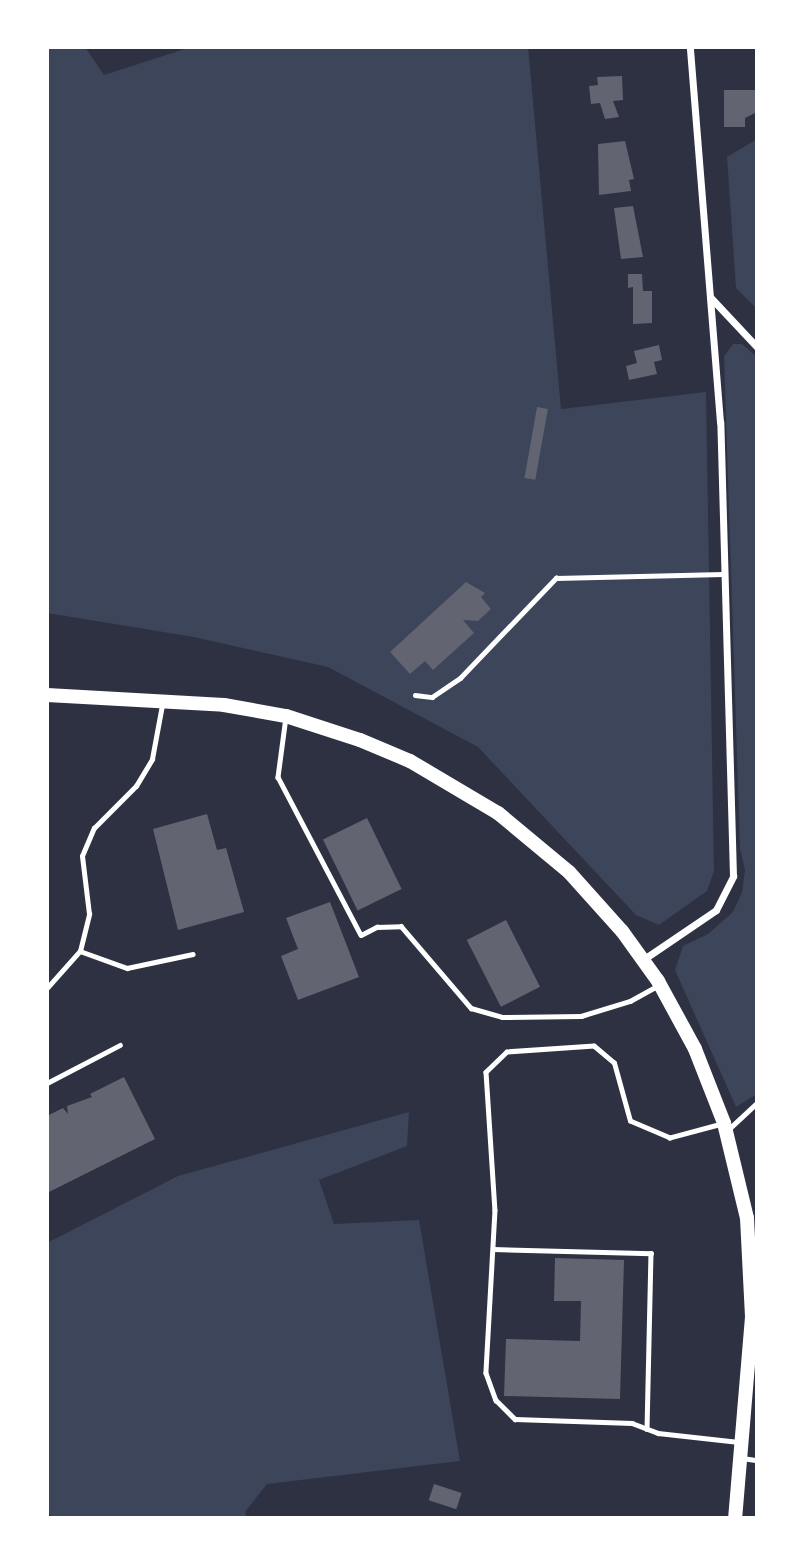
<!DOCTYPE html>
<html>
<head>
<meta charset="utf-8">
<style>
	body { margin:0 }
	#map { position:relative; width:804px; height:1565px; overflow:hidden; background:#2d3142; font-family:Figtree,sans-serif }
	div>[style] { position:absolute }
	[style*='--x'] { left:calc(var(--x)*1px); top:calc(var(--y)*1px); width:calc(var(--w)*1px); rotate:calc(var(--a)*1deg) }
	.green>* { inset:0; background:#3c4559 }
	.building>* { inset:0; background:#626471; transform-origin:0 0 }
	.service>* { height:4.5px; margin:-2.25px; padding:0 2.25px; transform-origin:2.25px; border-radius:2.25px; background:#fff }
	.minor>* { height:7px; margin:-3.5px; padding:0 3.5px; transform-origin:3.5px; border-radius:3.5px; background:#fff }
	.primary>* { height:14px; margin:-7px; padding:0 7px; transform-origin:7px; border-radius:7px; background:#fff }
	span { translate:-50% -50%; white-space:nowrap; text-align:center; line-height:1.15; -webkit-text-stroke:5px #fff; paint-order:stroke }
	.frame { position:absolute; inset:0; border:49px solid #fff; pointer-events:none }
</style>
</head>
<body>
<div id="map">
	<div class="green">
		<i style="clip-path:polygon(47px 47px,85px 47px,104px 75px,191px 47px,528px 47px,561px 409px,706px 392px,714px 871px,707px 891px,659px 925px,636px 915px,478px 747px,328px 667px,194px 637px,47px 613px)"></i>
		<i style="clip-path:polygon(757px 139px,757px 309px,736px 288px,727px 157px)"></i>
		<i style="clip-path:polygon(733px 344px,742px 344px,757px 357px,757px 1094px,736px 1107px,675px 970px,683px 946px,708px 934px,733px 912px,742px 892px,745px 870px,740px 849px,724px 356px)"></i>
		<i style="clip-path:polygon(409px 1112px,407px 1146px,319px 1180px,334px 1224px,419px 1220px,460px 1461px,267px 1484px,245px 1512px,247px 1518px,52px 1518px,47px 1509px,47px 1243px,178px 1176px)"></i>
	</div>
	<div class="building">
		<i style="clip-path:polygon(622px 76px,623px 100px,613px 101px,619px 117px,605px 119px,600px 103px,591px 104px,589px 86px,598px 85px,597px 77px)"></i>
		<i style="clip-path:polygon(724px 90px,757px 90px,757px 112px,745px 118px,745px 127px,724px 127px)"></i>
		<i style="clip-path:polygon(625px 141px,634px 179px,629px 180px,631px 191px,599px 195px,598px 144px)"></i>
		<i style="clip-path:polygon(633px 206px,643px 257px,621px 259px,614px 208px)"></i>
		<i style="clip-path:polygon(628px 274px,642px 274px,643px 291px,652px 291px,652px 323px,633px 324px,633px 287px,628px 288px)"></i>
		<i style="clip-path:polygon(659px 345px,662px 360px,654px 362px,657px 374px,629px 380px,626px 366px,637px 363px,634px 351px)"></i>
		<i style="left:537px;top:407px;width:11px;height:72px;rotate:10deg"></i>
		<i style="clip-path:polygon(466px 582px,485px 593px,481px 597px,491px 609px,478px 621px,463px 620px,474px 633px,433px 670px,425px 661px,410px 674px,390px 652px)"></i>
		<i style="clip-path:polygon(207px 814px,217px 850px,226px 848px,244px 912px,178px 930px,153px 829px)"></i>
		<i style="left:367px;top:818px;width:79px;height:49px;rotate:64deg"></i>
		<i style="clip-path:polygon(330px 902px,359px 977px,298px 1000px,281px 956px,298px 949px,286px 918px)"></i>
		<i style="left:506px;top:920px;width:75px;height:44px;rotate:63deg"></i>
		<i style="clip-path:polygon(124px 1077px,155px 1139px,47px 1193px,47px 1116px,63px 1108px,68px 1114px,67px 1106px,92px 1097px,90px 1094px)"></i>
		<i style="clip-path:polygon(555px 1258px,624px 1260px,620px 1399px,504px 1396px,506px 1339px,580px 1341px,581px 1301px,554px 1301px)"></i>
		<i style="left:434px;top:1484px;width:29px;height:17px;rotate:18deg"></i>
	</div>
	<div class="service">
		<i style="--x:415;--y:695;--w:17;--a:7"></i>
		<i style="--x:432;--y:697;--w:34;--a:-34"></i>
		<i style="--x:460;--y:678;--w:139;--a:-46.2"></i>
		<i style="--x:556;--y:578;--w:167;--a:-1.4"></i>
		<i style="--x:286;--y:717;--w:61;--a:97.6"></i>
		<i style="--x:278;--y:777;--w:178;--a:62.3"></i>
		<i style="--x:361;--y:935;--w:18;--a:-27"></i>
		<i style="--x:377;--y:927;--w:24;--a:-2"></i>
		<i style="--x:401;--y:926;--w:108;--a:49.5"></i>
		<i style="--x:471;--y:1008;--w:32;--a:16"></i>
		<i style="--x:502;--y:1017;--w:79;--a:-0.7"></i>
		<i style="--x:581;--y:1016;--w:51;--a:-17"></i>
		<i style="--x:630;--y:1001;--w:31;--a:-29"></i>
		<i style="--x:80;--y:951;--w:50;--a:19.9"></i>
		<i style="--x:127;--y:968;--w:67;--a:-12"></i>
		<i style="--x:47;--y:988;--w:50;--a:-48.3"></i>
		<i style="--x:80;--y:951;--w:38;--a:-76"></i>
		<i style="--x:89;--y:914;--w:58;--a:-96.9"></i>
		<i style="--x:82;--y:856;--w:30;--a:-67"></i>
		<i style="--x:94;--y:828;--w:59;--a:-45"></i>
		<i style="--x:136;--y:786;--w:31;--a:-59"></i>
		<i style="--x:152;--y:759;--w:55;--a:-79.5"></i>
		<i style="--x:47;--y:1083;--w:82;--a:-27.5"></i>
		<i style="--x:722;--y:1124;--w:54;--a:164.9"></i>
		<i style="--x:670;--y:1138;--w:43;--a:-157"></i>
		<i style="--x:630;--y:1121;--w:60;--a:-105.4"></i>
		<i style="--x:614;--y:1063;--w:26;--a:-140"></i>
		<i style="--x:594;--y:1046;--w:87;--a:176.1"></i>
		<i style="--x:507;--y:1052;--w:29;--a:136"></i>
		<i style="--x:486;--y:1072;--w:138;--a:86.3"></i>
		<i style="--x:495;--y:1210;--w:163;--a:93.2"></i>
		<i style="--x:486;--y:1373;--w:29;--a:70"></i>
		<i style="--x:496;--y:1400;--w:27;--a:45"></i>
		<i style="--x:515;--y:1419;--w:117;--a:2"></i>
		<i style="--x:632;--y:1423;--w:28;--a:21"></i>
		<i style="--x:658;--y:1433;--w:81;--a:6.4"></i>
		<i style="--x:730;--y:1128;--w:37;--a:-43"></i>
		<i style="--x:493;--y:1249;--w:158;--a:1.5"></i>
		<i style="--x:651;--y:1253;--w:176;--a:91.3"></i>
		<i style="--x:742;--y:1458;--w:15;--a:8"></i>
	</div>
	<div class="minor">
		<i style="--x:711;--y:298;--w:67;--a:46.8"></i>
		<i style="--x:644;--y:959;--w:87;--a:-34.2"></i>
		<i style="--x:716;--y:910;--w:38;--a:-63"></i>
		<i style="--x:733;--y:876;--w:454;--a:-91.6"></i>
		<i style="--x:720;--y:422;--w:376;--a:-94.6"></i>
	</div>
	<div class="primary">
		<i style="--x:47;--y:695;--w:177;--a:3.2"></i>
		<i style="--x:224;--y:705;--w:63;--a:10.1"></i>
		<i style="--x:286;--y:716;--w:78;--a:18"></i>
		<i style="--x:360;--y:740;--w:54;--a:22.8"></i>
		<i style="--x:410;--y:761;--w:102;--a:30.6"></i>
		<i style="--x:498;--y:813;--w:92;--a:39.7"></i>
		<i style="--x:569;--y:872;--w:79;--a:48.1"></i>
		<i style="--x:622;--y:931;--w:62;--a:54.2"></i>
		<i style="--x:658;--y:981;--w:77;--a:61.4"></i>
		<i style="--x:695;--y:1049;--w:79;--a:68.6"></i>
		<i style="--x:724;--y:1123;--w:98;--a:76.4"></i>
		<i style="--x:747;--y:1218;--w:99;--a:87.1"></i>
		<i style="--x:752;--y:1317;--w:202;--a:94.8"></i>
	</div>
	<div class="frame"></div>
</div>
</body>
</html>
